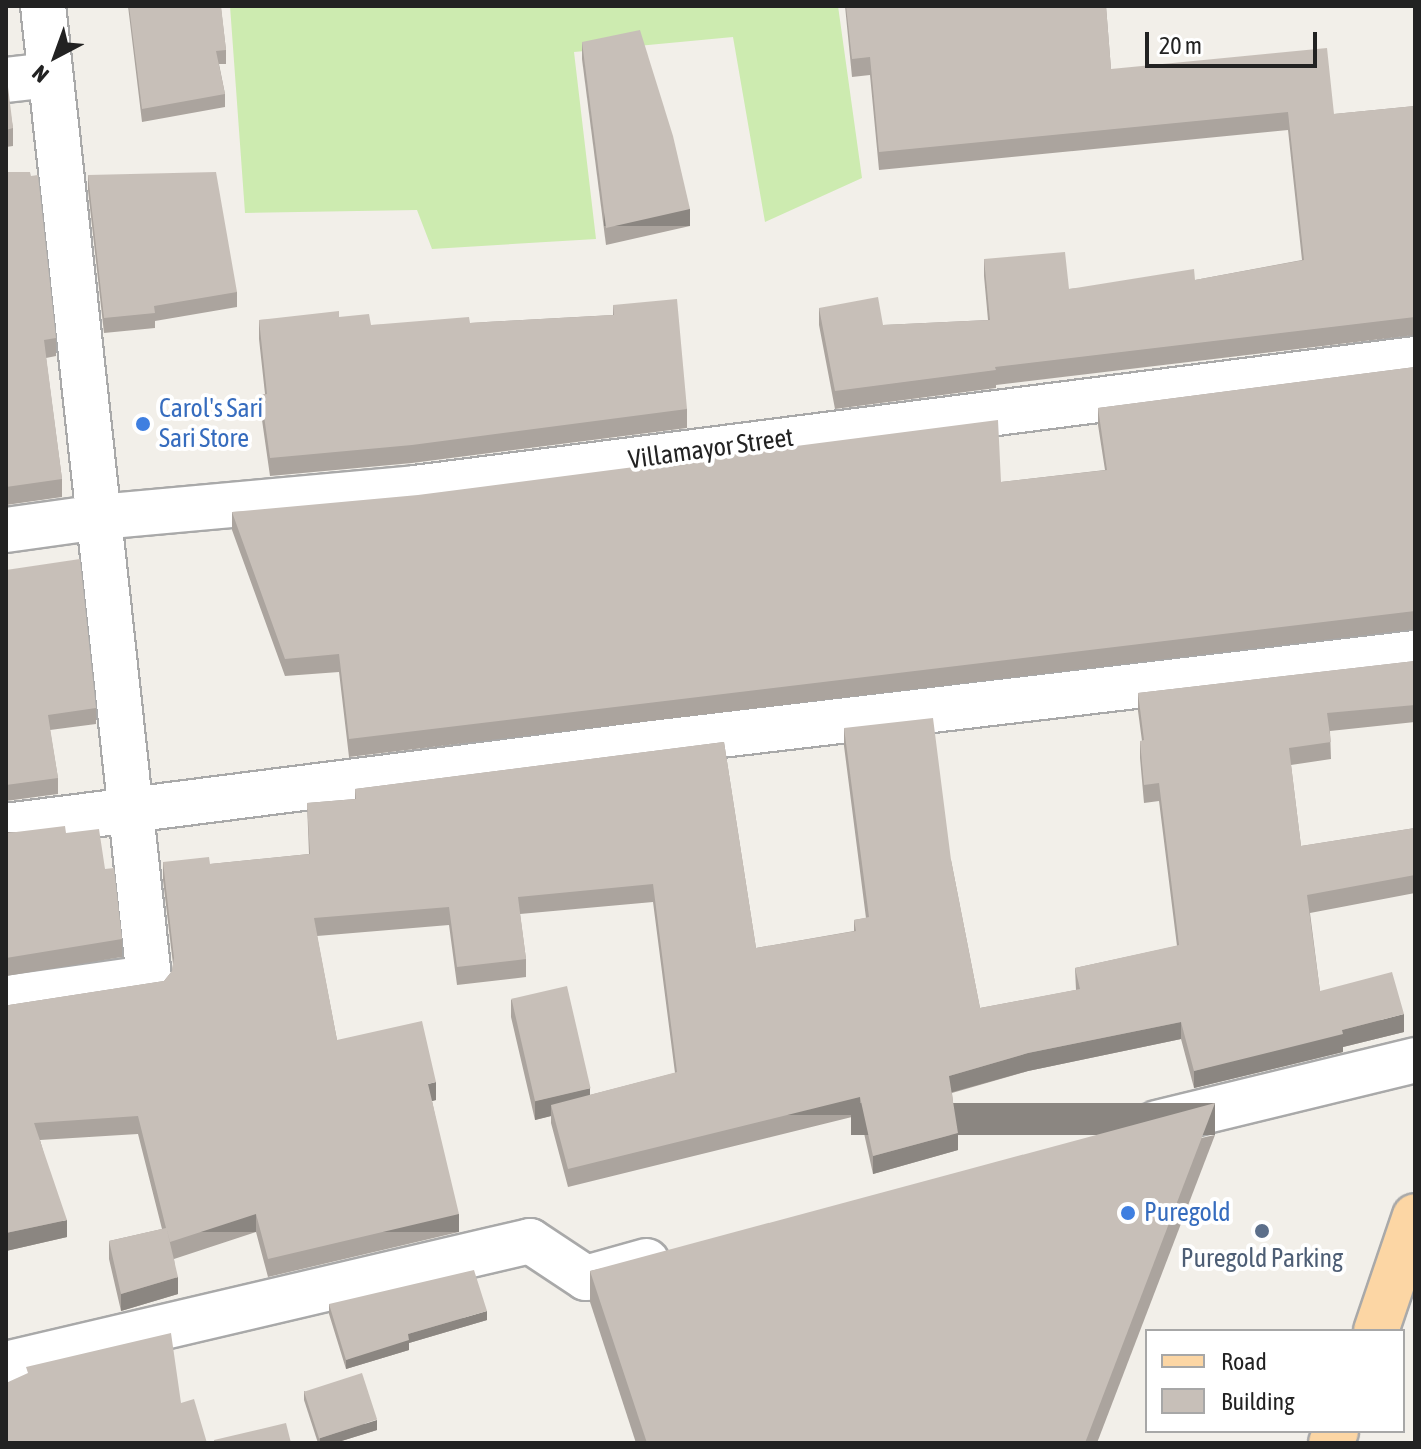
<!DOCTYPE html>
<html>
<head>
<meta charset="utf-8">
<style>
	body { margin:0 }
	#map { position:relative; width:1421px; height:1449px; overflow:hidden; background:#f2efe9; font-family:"Asap Condensed",sans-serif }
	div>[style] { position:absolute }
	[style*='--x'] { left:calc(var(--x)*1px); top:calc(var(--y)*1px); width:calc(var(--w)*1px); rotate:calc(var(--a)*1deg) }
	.grass>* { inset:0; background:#cdebb0 }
	.roads { filter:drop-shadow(2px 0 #a9a9a9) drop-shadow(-2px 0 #a9a9a9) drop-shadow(0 2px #a9a9a9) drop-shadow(0 -2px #a9a9a9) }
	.minor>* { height:44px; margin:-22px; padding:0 22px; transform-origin:22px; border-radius:22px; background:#fff }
	.major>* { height:44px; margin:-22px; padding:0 22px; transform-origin:22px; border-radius:22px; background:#fcd6a4 }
	.wall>* { inset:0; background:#aba49e }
	.shaded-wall>* { inset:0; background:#8b8681; transform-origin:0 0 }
	.building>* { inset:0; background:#c7bfb8; transform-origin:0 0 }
	.dots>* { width:22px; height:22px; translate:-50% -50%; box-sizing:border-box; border:4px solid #fff; border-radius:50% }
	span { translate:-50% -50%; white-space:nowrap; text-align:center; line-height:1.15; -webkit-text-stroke:8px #fff; paint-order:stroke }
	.shop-label { font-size:26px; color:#366cbe }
	.left { translate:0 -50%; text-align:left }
	.street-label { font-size:26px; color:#222 }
	.service-label { font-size:26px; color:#4e5e75 }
	.frame { position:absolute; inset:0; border:8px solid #222; pointer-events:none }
	.legend { position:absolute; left:1145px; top:1329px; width:260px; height:104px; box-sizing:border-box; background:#fff; border:2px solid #a7a7a7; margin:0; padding:10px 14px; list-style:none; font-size:24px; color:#222 }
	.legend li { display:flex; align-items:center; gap:16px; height:40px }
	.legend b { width:40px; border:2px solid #a7a7a7 }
	.north { position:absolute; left:16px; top:16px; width:80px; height:80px; -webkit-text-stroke:6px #fff; paint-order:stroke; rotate:221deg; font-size:22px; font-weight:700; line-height:32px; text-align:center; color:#222 }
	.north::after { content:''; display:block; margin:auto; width:28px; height:36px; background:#222; clip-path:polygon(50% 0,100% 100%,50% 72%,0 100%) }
	.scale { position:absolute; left:1145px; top:32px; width:172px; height:36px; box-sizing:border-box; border:4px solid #222; border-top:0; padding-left:10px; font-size:24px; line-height:28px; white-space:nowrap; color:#222; -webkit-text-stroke:6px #fff; paint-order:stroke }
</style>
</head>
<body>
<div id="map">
	<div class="grass">
		<i style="clip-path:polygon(230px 6px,838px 6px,862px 178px,765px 222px,733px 37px,574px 52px,596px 239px,432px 249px,417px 210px,245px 213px)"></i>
	</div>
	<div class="roads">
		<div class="minor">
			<i style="--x:6;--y:80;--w:43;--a:-6.6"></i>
			<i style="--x:6;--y:530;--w:94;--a:-8"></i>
			<i style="--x:99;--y:517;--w:317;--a:-5.2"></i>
			<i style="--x:415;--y:488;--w:1008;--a:-7.35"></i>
			<i style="--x:6;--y:826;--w:652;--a:-7.31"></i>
			<i style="--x:653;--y:743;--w:767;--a:-6.74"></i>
			<i style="--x:6;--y:998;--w:144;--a:-8"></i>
			<i style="--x:149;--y:978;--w:978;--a:-96.22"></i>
			<i style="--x:1157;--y:1123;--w:266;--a:-13.7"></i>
			<i style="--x:6;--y:1364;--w:538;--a:-13.21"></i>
			<i style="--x:530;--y:1241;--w:67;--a:33.5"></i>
			<i style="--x:586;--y:1278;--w:63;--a:-15.6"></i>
		</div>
		<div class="major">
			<i style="--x:1376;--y:1331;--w:121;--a:-71.3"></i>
			<i style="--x:1331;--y:1443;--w:13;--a:-67"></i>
		</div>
	</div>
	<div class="wall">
		<i style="clip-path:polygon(128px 6px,227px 6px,221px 8px,226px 50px,226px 64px,219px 64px,225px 94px,225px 107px,142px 122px)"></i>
		<i style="clip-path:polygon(845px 6px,1106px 6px,1111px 69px,1334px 114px,1415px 106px,1415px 335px,996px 385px,996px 388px,835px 409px,819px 325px,819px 308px,883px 325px,988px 320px,984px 276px,984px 259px,1069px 289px,1195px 280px,1302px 260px,1288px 130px,879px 170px,870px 75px,852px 77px)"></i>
		<i style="clip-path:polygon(582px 42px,690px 226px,606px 245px,582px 59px)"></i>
		<i style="clip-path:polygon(6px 86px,13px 128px,13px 146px,6px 147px)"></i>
		<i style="clip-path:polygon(6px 172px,56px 338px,56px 356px,46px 358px,62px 479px,62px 497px,6px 505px)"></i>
		<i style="clip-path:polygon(88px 175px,237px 292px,237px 307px,155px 321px,155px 328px,104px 333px,88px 190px)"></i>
		<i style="clip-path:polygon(613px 305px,687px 409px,687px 428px,412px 463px,270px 476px,261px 413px,261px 395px,265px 394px,259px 339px,259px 320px,339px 317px,371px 325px,470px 323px,613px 315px)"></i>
		<i style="clip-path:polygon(1415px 367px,1415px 629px,349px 757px,339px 672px,285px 676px,232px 530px,232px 512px,1001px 482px,1105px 470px,1098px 425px,1098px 408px)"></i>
		<i style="clip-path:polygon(6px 570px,96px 708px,96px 724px,50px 730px,58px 778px,58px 794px,6px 801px)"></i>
		<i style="clip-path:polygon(1415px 661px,1415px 722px,1330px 731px,1331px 759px,1291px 765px,1301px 846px,1415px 828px,1415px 893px,1310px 913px,1320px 991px,1404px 1032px,1343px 1047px,1343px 1052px,1194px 1088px,1181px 1039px,1028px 1071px,952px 1093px,958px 1150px,873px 1174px,860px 1115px,568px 1187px,551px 1123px,551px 1116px,535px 1120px,511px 1017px,511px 999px,590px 1095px,675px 1073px,653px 902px,520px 914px,526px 959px,526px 977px,457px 985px,449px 925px,317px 936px,337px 1040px,436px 1100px,432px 1101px,459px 1232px,268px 1277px,256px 1232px,174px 1259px,178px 1294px,121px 1311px,109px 1259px,109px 1241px,162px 1229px,138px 1134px,40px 1140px,67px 1237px,6px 1251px,6px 1005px,9px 1005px,164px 981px,172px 971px,173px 964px,163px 880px,163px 862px,210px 864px,309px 854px,307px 803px,355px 799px,355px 789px,724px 742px,756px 948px,854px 931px,854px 920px,866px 918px,844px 746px,844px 728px,951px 860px,980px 1008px,1076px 990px,1075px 968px,1177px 946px,1159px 801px,1144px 803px,1140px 758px,1140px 741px,1142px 741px,1138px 711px,1138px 693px)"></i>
		<i style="clip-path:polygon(6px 832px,66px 833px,105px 869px,122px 939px,122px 957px,6px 976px)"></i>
		<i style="clip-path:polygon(1215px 1135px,1097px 1443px,636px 1443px,590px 1302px,590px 1271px)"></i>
		<i style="clip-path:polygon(329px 1304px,487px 1320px,409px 1343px,409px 1350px,346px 1369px,329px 1314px)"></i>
		<i style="clip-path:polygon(304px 1391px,377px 1430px,335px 1443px,318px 1443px,304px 1400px)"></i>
	</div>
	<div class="shaded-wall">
		<i style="left:690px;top:209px;width:17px;height:86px;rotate:90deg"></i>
		<i style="clip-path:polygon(1404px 1014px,1404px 1032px,1343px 1047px,1343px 1052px,1194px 1088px,1194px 1071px,1342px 1030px)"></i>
		<i style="clip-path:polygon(1181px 1022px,1181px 1039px,1028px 1071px,949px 1093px,949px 1076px,1028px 1053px)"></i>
		<i style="clip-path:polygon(436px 1082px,436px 1100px,428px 1102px,428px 1084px)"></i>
		<i style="clip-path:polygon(590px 1088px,590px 1107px,551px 1105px,551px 1116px,535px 1120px,535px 1101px)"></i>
		<i style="left:860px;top:1097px;width:18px;height:301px;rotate:90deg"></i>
		<i style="left:1215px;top:1103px;width:32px;height:364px;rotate:90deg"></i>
		<i style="clip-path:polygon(958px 1133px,958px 1150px,873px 1174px,873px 1156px)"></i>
		<i style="left:256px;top:1214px;width:18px;height:90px;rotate:90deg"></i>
		<i style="left:459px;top:1214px;width:18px;height:196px;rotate:90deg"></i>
		<i style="clip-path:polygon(67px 1220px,67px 1237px,6px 1251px,6px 1233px)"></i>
		<i style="clip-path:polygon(178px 1277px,178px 1294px,121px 1311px,121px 1294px)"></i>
		<i style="clip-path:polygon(487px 1311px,487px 1320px,409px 1343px,409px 1350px,346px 1369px,346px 1360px,408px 1334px)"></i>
		<i style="clip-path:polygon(377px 1420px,377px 1430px,335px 1443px,320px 1443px,320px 1438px)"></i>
	</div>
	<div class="building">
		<i style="clip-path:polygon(129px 6px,221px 6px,226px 50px,216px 51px,225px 94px,142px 109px)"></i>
		<i style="clip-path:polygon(846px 6px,1106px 6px,1111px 69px,1327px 48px,1334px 114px,1415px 106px,1415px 317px,995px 367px,996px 370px,835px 391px,819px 308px,878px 297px,883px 325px,990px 320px,984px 259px,1065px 252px,1069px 289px,1194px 269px,1195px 280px,1304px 260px,1288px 112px,879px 152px,870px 57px,852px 59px)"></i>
		<i style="clip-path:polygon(640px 30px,673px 136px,690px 209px,606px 228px,582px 42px)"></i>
		<i style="clip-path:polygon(6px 86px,8px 87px,13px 128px,6px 130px)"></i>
		<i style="clip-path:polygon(6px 172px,30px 172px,31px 176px,38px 175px,56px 338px,44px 340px,62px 479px,6px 487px)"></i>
		<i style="clip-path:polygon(216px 172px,237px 292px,154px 306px,155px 313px,104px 318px,88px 175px)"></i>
		<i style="clip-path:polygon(677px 299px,687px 409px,412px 445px,270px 458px,261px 395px,267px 394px,259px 320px,339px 311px,339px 317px,369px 314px,371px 325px,469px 317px,470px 323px,614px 315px,613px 305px)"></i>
		<i style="clip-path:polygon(1415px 367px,1415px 611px,349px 739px,339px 654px,285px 659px,232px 512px,418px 495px,998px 420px,1001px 482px,1107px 470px,1098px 408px)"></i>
		<i style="clip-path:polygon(80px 559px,96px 708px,48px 715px,58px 778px,6px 785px,6px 570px)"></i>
		<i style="clip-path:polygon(1415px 661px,1415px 705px,1327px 713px,1331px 742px,1289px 748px,1301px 846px,1415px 828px,1415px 875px,1307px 895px,1320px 991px,1392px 972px,1404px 1014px,1342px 1030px,1343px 1034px,1194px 1071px,1181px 1022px,1028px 1053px,949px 1076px,958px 1133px,873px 1156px,860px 1097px,568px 1169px,551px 1105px,677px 1072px,653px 884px,518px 897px,526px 959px,457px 967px,449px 907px,314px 918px,337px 1040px,422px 1021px,436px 1082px,428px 1084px,459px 1214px,268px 1259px,256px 1214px,170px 1242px,167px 1230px,178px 1277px,121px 1294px,109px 1241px,166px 1228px,138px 1116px,34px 1123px,67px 1220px,6px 1233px,6px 1005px,9px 1005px,164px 981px,172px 971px,174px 958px,163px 862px,209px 857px,210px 864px,310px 854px,307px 803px,356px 799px,355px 789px,724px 742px,756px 948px,856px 931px,854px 920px,869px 917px,844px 728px,933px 718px,951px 860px,980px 1008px,1080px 989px,1075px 968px,1179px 945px,1159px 783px,1144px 785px,1140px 741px,1144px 740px,1138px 693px)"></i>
		<i style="clip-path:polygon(65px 826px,66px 833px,99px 829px,105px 869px,114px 868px,122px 939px,6px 958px,6px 832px,8px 833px)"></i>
		<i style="left:567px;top:986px;width:105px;height:57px;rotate:77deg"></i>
		<i style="clip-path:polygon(1215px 1103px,1085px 1443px,647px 1443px,590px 1271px)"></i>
		<i style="clip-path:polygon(474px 1270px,487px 1311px,408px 1334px,409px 1340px,346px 1360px,329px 1304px)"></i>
		<i style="clip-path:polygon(171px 1333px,181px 1403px,194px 1399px,207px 1443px,6px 1443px,6px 1383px,28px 1373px,26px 1367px)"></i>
		<i style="left:362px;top:1373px;width:49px;height:61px;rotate:72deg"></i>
		<i style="clip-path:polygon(286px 1423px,291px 1443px,214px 1443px,214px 1440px)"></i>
	</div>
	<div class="dots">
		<i style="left:143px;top:424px;background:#3f7fe0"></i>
		<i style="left:1128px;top:1213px;background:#3f7fe0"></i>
		<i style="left:1262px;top:1231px;background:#5c6f8a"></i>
	</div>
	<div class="shop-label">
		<span class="left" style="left:159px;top:424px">Carol's Sari<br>Sari Store</span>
		<span class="left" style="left:1144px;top:1213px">Puregold</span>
	</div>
	<div class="street-label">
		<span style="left:711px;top:449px;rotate:-8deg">Villamayor Street</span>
	</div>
	<div class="service-label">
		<span style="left:1262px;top:1259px">Puregold Parking</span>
	</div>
	<div class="frame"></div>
	<ul class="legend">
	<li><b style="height:10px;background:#fcd6a4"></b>Road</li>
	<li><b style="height:22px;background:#c7bfb8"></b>Building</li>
	</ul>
	<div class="north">N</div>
	<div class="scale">20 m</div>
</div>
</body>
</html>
